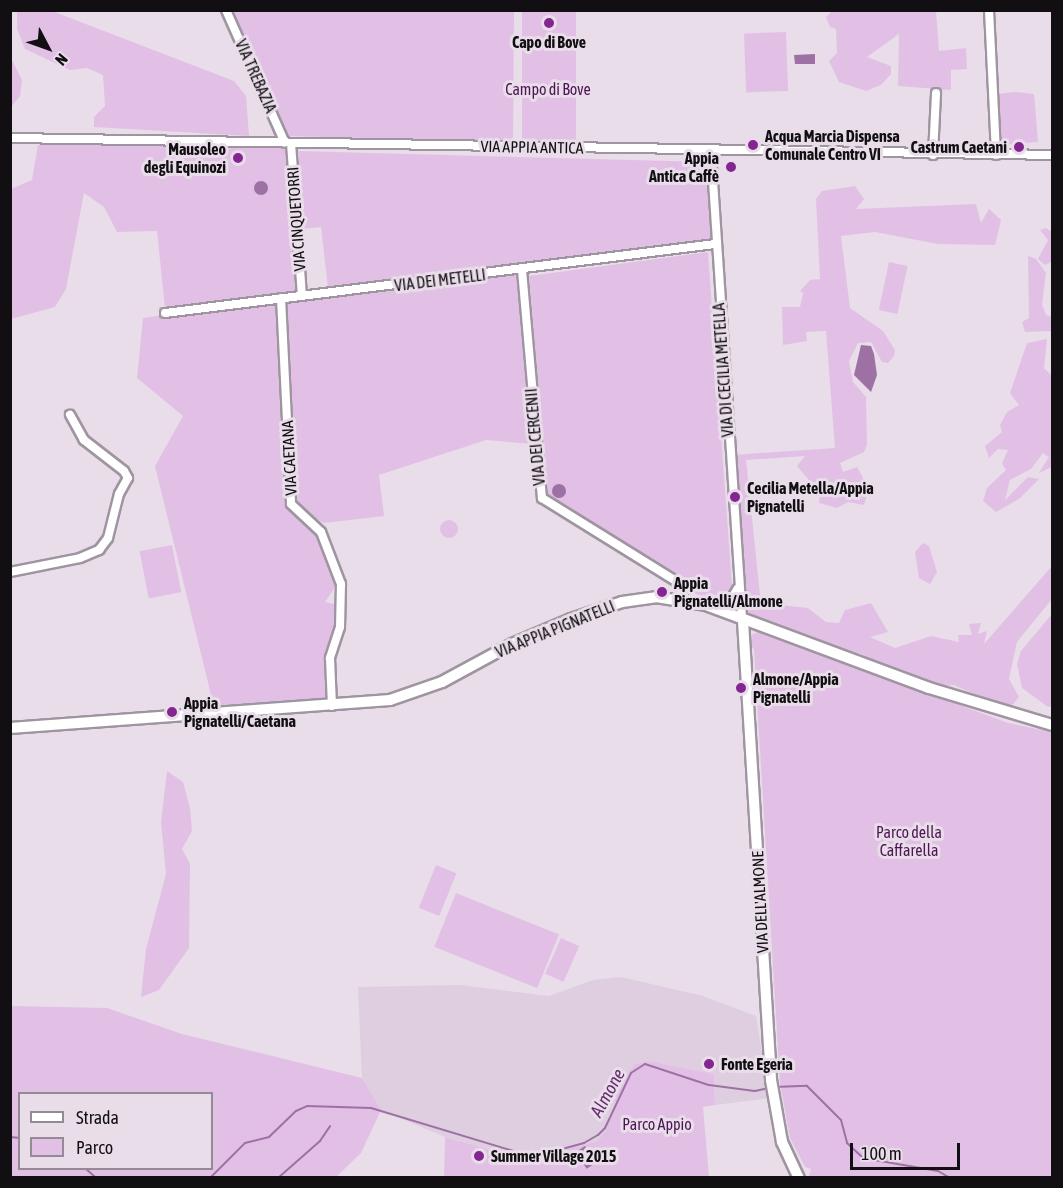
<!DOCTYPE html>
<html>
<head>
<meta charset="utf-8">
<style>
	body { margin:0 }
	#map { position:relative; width:1063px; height:1188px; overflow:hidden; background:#e8dde9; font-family:"Asap Condensed",sans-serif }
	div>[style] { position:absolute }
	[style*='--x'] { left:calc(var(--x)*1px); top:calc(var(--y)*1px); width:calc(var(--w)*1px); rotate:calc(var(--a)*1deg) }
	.built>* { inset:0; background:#decee0 }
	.green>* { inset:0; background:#e2c0e6; transform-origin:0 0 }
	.round { border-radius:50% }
	.water>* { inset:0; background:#9e71a4; transform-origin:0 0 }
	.stream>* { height:2px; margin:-1px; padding:0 1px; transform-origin:1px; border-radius:1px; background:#9e71a4 }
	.roads { filter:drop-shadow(2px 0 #9f95a0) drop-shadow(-2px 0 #9f95a0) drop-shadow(0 2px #9f95a0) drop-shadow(0 -2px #9f95a0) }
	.street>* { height:8px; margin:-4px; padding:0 4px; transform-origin:4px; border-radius:4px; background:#fff }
	.secondary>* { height:10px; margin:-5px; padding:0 5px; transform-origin:5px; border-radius:5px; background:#fff }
	.dots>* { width:16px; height:16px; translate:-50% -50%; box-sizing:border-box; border:3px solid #e8dde9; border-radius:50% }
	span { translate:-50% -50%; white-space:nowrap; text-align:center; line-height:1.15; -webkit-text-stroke:6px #e8dde9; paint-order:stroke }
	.poi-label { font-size:16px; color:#120f13; font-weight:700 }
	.left { translate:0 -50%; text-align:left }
	.right { translate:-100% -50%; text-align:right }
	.street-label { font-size:16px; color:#120f13 }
	.park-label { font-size:16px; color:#4e1556 }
	.water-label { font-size:18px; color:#662d6e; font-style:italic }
	.frame { position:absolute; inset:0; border:12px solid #120f13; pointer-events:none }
	.legend { position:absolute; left:18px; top:1092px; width:195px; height:78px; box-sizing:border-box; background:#e8dde9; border:2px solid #928b93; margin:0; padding:8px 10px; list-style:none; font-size:18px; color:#120f13 }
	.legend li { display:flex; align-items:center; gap:12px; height:30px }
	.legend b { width:30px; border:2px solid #928b93 }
	.north { position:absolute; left:18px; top:18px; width:60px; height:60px; -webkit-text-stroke:4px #e8dde9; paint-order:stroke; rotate:131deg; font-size:16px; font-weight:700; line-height:24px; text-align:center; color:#120f13 }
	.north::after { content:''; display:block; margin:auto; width:21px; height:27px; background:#120f13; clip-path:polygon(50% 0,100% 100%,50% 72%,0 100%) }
	.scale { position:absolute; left:850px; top:1143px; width:110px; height:27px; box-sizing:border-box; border:3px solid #120f13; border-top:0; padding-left:8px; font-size:18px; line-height:21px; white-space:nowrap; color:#120f13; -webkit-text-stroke:4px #e8dde9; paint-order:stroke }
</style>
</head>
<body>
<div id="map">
	<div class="built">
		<i style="clip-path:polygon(621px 977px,703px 996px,756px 1016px,769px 1098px,715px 1105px,714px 1074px,649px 1061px,635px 1064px,620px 1083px,607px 1128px,598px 1141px,526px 1160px,445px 1137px,381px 1110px,362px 1078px,358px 987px,460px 985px,549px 996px,593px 980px)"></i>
	</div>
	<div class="green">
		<i style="clip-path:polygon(833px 10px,936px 11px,939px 51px,966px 48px,967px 69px,951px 70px,951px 90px,898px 86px,899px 34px,867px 57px,891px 66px,891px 74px,881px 85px,866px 91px,839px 82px,829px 61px,837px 53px,836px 29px,830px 27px,826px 17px)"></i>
		<i style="clip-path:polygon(17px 11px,52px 11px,234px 81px,246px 96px,249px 136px,94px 127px,94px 117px,105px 106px,103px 75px,87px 68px,70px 70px,25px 49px,17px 29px)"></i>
		<i style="clip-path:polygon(229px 11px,514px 11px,513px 142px,286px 136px)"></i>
		<i style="left:522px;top:11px;width:54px;height:131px"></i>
		<i style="left:786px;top:32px;width:59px;height:42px;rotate:88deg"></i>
		<i style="clip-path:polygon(11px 58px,22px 80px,20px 96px,11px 107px)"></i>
		<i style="clip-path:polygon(1015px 92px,1034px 94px,1038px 142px,998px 145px,997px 94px)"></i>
		<i style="clip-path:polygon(68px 142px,288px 146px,298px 292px,165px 308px,157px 231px,117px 232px,104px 207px,84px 193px,66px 289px,55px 307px,11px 319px,11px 189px,32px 180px,38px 145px)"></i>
		<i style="clip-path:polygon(298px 151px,707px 162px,712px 242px,328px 288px,321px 227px,302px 229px)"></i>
		<i style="clip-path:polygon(855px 186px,864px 199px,856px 209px,976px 204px,981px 223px,989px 209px,1001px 220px,995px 245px,938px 244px,875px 232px,841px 236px,850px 308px,883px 331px,895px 350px,894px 356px,888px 363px,882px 362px,871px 342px,858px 343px,849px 361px,853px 382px,866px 397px,867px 445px,864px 452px,840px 463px,843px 472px,857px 467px,869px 489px,864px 505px,848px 502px,837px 508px,819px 503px,821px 485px,815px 487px,797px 466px,805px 456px,746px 460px,760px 595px,769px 604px,808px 608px,826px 622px,839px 623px,845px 610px,871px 603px,888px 632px,870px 637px,895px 648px,931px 636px,959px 642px,958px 635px,972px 635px,969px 624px,981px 623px,978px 634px,987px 631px,984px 644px,1052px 566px,1052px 599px,1017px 642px,1009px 679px,1019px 697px,1009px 709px,954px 685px,942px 686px,863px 659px,864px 655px,757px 623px,744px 610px,732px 455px,835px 448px,826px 331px,806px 332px,807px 341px,783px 345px,782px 307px,800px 307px,803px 293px,800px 291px,810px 280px,820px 279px,816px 199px,822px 191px)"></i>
		<i style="clip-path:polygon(1046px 228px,1052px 232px,1052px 252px,1051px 262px,1045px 265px,1038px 259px,1048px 240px,1040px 230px)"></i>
		<i style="clip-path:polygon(708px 252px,732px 587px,722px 602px,693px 593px,687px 579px,547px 497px,529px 276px)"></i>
		<i style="clip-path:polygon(1028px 256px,1036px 259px,1046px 273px,1042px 305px,1046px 315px,1052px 317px,1052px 331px,1025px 332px,1022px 322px,1029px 318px)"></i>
		<i style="left:889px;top:262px;width:19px;height:49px;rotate:12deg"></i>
		<i style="clip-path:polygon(518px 275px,532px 444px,486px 440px,379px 475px,384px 516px,324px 523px,293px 506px,324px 540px,340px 580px,325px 602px,338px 605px,337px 633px,328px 651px,330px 702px,214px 707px,155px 466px,183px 416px,137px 378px,143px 318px,281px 298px)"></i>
		<i style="clip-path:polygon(1047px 339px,1044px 368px,1052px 376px,1052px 467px,1039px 473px,1049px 457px,1043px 453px,1031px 469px,1010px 480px,1005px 500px,1028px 477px,1039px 479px,1019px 499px,996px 512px,983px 501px,987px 488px,1006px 470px,1002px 463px,1008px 450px,998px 449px,989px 458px,985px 446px,1002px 432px,1000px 425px,1007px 412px,1019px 405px,1010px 393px,1027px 343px)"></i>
		<i class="round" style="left:440px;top:520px;width:18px;height:18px"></i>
		<i style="clip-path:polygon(923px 543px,929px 546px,937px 572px,930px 584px,919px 578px,915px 552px)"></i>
		<i style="left:172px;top:545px;width:48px;height:33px;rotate:79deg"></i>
		<i style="clip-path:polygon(1052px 614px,1052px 706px,1048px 707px,1022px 688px,1017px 664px,1021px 651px)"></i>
		<i style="clip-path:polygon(760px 631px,1008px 723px,1052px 732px,1052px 1177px,809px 1177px,811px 1169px,805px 1167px,790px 1138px,780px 1083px,754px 650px,750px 643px,751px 635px)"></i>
		<i style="clip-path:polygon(167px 771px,183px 782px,190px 808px,192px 831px,182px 849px,190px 864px,189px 948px,159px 990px,141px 997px,146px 949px,166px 874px,161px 822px)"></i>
		<i style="left:436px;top:865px;width:22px;height:46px;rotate:22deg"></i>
		<i style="left:456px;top:893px;width:111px;height:58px;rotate:22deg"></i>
		<i style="left:561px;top:938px;width:20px;height:39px;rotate:24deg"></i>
		<i style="clip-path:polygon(evenodd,11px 1006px,107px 1008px,182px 1034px,362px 1078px,381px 1110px,361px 1153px,336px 1177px,11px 1177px,11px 1006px,20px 1094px,212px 1094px,212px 1168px,20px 1168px,20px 1094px)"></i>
		<i style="clip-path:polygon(649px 1061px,714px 1074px,715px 1105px,703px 1107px,709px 1177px,444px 1178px,445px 1137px,526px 1160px,598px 1141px,607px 1128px,620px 1083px,635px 1064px)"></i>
	</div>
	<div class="water">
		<i style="clip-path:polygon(815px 54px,815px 64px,795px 64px,794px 55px)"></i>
		<i class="round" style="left:254px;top:181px;width:14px;height:14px"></i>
		<i style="clip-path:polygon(861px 345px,871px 346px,874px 354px,877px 375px,871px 392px,854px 375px)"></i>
		<i class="round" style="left:552px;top:484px;width:14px;height:14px"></i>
		<i style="left:585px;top:1146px;width:20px;height:11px;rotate:57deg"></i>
	</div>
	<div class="stream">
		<i style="--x:774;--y:1087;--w:33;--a:-2"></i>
		<i style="--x:807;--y:1086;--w:48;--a:45"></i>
		<i style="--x:841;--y:1120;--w:24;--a:75"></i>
		<i style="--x:847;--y:1143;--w:22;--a:43"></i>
		<i style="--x:863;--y:1158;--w:76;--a:9.8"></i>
		<i style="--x:938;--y:1171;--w:14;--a:30"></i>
		<i style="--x:10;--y:1137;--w:10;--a:6"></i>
		<i style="--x:85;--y:1168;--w:15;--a:42"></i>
		<i style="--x:210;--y:1178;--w:49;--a:-45"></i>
		<i style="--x:245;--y:1143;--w:25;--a:-14"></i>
		<i style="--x:269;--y:1137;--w:37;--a:-44"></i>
		<i style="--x:296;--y:1111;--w:12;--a:-24"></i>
		<i style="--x:307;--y:1106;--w:64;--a:1.8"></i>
		<i style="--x:371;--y:1108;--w:169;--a:16.8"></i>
		<i style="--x:533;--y:1157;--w:53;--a:-15.4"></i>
		<i style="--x:584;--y:1143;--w:16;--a:-30"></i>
		<i style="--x:598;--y:1135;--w:10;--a:-45"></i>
		<i style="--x:605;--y:1128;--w:61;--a:-64.7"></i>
		<i style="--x:631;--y:1073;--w:17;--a:-33"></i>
		<i style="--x:645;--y:1064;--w:67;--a:18.2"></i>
		<i style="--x:709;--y:1085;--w:46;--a:7.4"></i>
		<i style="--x:755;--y:1091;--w:14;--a:-12"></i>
		<i style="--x:278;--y:1178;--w:56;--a:-41.4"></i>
		<i style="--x:320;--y:1141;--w:18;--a:-56"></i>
	</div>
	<div class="roads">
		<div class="street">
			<i style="--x:226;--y:10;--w:145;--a:66.1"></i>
			<i style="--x:989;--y:10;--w:145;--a:87.2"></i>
			<i style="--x:10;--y:138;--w:1042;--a:0.93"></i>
			<i style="--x:291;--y:143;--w:152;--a:85.9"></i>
			<i style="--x:711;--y:151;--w:470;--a:86.2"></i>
			<i style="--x:933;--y:155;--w:62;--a:-87.2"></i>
			<i style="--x:522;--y:270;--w:229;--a:85"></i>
			<i style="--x:542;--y:498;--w:158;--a:31.8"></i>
			<i style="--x:676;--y:581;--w:21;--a:61"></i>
			<i style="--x:281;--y:298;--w:206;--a:87.2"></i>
			<i style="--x:291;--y:504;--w:41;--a:43"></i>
			<i style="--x:321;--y:532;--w:56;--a:69"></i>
			<i style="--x:341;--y:584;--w:43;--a:91.3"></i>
			<i style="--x:340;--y:627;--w:33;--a:108"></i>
			<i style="--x:330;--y:658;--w:48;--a:87.6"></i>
			<i style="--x:165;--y:313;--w:554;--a:-7.15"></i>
			<i style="--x:10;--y:572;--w:71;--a:-11.3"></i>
			<i style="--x:80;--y:558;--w:21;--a:-23"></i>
			<i style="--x:99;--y:550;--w:15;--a:-53"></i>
			<i style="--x:108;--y:538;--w:45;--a:-76"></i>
			<i style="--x:119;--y:494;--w:18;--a:-61"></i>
			<i style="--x:128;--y:478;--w:8;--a:-120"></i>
			<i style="--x:124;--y:471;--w:51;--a:-142.2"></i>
			<i style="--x:84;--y:440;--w:29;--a:-119"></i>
			<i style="--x:724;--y:611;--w:26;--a:-59"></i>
		</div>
		<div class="secondary">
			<i style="--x:743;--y:621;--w:460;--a:86.5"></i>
			<i style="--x:771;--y:1080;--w:63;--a:79.9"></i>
			<i style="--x:782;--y:1142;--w:40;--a:65"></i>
			<i style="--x:10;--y:728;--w:381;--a:-4.2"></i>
			<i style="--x:390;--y:700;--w:55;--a:-19.1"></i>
			<i style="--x:442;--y:682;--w:80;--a:-28.5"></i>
			<i style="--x:512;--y:644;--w:64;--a:-23"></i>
			<i style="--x:571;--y:619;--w:54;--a:-18.4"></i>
			<i style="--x:622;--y:602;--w:34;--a:-8"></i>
			<i style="--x:656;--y:597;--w:51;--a:9.1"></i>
			<i style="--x:706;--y:605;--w:238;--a:20.4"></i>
			<i style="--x:929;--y:688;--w:128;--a:16.7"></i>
		</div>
	</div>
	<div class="dots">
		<i style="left:549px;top:23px;background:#842691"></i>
		<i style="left:753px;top:145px;background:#842691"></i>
		<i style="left:1019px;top:147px;background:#842691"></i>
		<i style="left:238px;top:158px;background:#842691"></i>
		<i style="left:731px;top:167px;background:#842691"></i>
		<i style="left:735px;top:497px;background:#842691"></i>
		<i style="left:662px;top:592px;background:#842691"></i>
		<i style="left:741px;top:688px;background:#842691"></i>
		<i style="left:172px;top:712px;background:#842691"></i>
		<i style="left:709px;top:1064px;background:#842691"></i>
		<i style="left:479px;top:1156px;background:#842691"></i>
	</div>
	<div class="poi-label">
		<span style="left:549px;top:42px">Capo di Bove</span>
		<span class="left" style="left:765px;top:145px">Acqua Marcia Dispensa<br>Comunale Centro VI</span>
		<span class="right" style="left:1007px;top:147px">Castrum Caetani</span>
		<span class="right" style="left:226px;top:158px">Mausoleo<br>degli Equinozi</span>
		<span class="right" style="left:719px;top:167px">Appia<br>Antica Caffè</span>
		<span class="left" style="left:747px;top:497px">Cecilia Metella/Appia<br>Pignatelli</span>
		<span class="left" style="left:674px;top:592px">Appia<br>Pignatelli/Almone</span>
		<span class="left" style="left:753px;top:688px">Almone/Appia<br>Pignatelli</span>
		<span class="left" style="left:184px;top:712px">Appia<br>Pignatelli/Caetana</span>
		<span class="left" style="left:721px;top:1064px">Fonte Egeria</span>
		<span class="left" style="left:491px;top:1156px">Summer Village 2015</span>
	</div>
	<div class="street-label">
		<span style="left:256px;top:76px;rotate:66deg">VIA TREBAZIA</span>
		<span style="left:532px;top:147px;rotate:1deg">VIA APPIA ANTICA</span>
		<span style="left:296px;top:219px;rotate:-94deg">VIA CINQUETORRI</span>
		<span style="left:440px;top:280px;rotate:-7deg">VIA DEI METELLI</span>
		<span style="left:723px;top:370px;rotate:-94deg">VIA DI CECILIA METELLA</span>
		<span style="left:535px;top:437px;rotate:-95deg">VIA DEI CERCENII</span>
		<span style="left:289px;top:458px;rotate:-93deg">VIA CAETANA</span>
		<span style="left:555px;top:629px;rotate:-22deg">VIA APPIA PIGNATELLI</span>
		<span style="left:760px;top:902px;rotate:-93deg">VIA DELL'ALMONE</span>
	</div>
	<div class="park-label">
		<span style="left:548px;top:89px">Campo di Bove</span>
		<span style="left:909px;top:841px">Parco della<br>Caffarella</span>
		<span style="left:657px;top:1124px">Parco Appio</span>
	</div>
	<div class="water-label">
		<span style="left:608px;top:1093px;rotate:-61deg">Almone</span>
	</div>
	<div class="frame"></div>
	<ul class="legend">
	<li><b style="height:8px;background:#fff"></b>Strada</li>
	<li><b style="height:16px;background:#e2c0e6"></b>Parco</li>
	</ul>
	<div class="north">N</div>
	<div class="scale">100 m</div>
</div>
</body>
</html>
